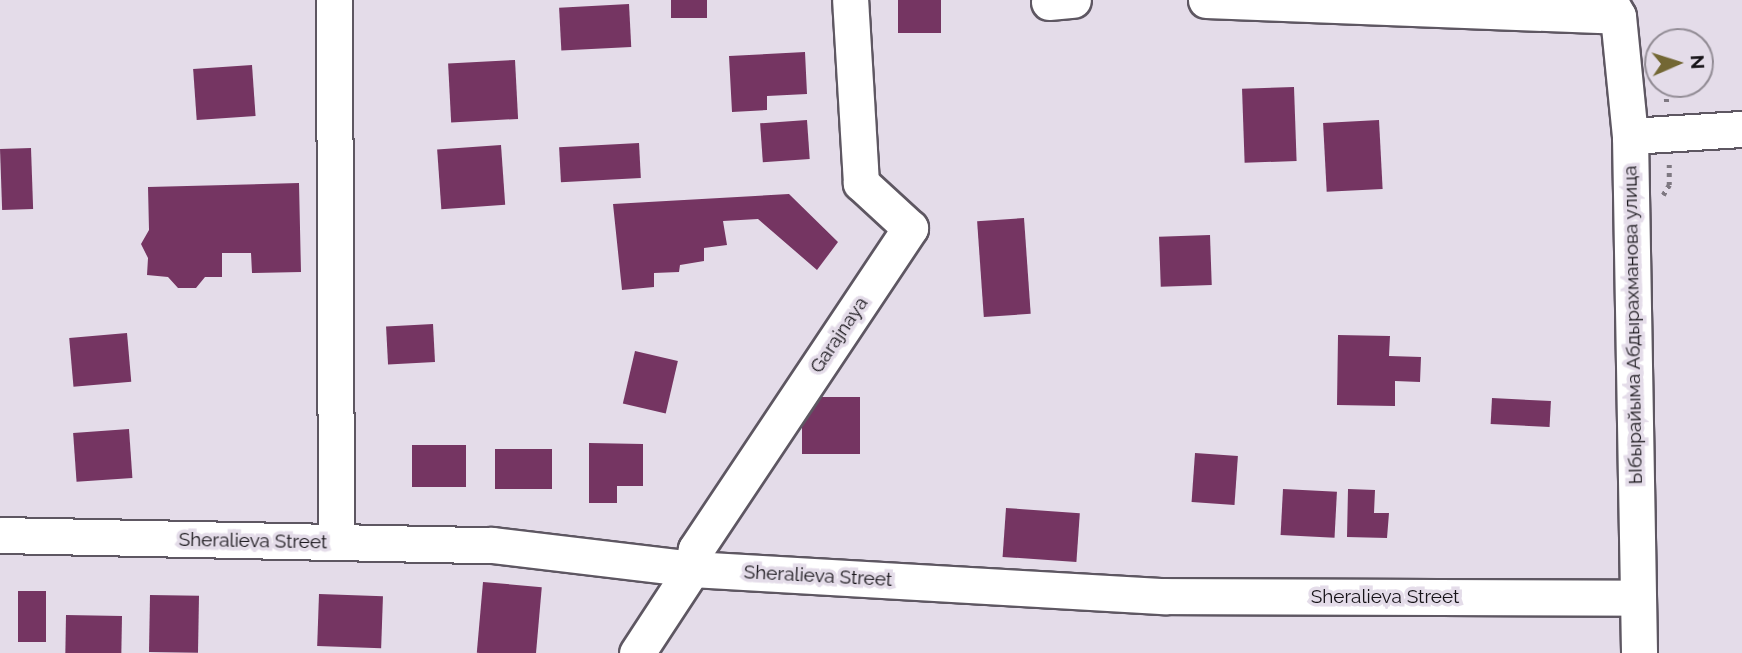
<!DOCTYPE html>
<html>
<head>
<meta charset="utf-8">
<style>
	body { margin:0 }
	#map { position:relative; width:1742px; height:653px; overflow:hidden; background:#e4dce9; font-family:Raleway,sans-serif }
	div>[style] { position:absolute }
	[style*='--x'] { left:calc(var(--x)*1px); top:calc(var(--y)*1px); width:calc(var(--w)*1px); rotate:calc(var(--a)*1deg) }
	.building>* { inset:0; background:#753562; transform-origin:0 0 }
	.path>* { height:4.5px; margin-top:-2.25px; transform-origin:0; background:repeating-linear-gradient(90deg,#7e7881 0 3.5px,transparent 0 8.5px) }
	.roads { filter:drop-shadow(2px 0 #5e5762) drop-shadow(-2px 0 #5e5762) drop-shadow(0 2px #5e5762) drop-shadow(0 -2px #5e5762) }
	.minor>* { height:35px; margin:-17.5px; padding:0 17.5px; transform-origin:17.5px; border-radius:17.5px; background:#fff }
	span { translate:-50% -50%; white-space:nowrap; text-align:center; line-height:1.15; -webkit-text-stroke:7px #e4dce9; paint-order:stroke }
	.street-label { font-size:19px; color:#161318 }
	.north { position:absolute; left:1644px; top:28px; width:70px; height:70px; box-sizing:border-box; background:#e4dce9; border:2px solid #928c95; border-radius:50%; rotate:87deg; font-size:19px; font-weight:700; line-height:28px; text-align:center; color:#161318 }
	.north::after { content:''; display:block; margin:auto; width:24px; height:32px; background:#736734; clip-path:polygon(50% 0,100% 100%,50% 72%,0 100%) }
</style>
</head>
<body>
<div id="map">
	<div class="building">
		<i style="left:671px;top:0;width:36px;height:18px"></i>
		<i style="left:898px;top:0;width:43px;height:33px"></i>
		<i style="left:629px;top:4px;width:43px;height:70px;rotate:87deg"></i>
		<i style="clip-path:polygon(805px 52px,807px 94px,767px 96px,767px 110px,732px 112px,729px 56px)"></i>
		<i style="left:515px;top:60px;width:59px;height:67px;rotate:87deg"></i>
		<i style="left:252px;top:65px;width:51px;height:59px;rotate:86deg"></i>
		<i style="left:1294px;top:87px;width:74px;height:52px;rotate:88deg"></i>
		<i style="left:807px;top:120px;width:39px;height:47px;rotate:86deg"></i>
		<i style="left:1379px;top:120px;width:69px;height:56px;rotate:87deg"></i>
		<i style="left:639px;top:143px;width:35px;height:80px;rotate:87deg"></i>
		<i style="left:501px;top:145px;width:60px;height:64px;rotate:86deg"></i>
		<i style="left:31px;top:148px;width:61px;height:31px;rotate:88deg"></i>
		<i style="clip-path:polygon(299px 183px,301px 272px,252px 273px,251px 253px,222px 253px,222px 277px,205px 277px,196px 288px,178px 288px,168px 277px,147px 275px,148px 258px,141px 244px,149px 230px,148px 187px)"></i>
		<i style="clip-path:polygon(789px 194px,838px 242px,817px 270px,758px 219px,723px 221px,727px 245px,704px 248px,704px 261px,680px 265px,679px 272px,654px 273px,654px 287px,622px 290px,613px 204px)"></i>
		<i style="left:1024px;top:218px;width:96px;height:47px;rotate:86deg"></i>
		<i style="left:1210px;top:235px;width:50px;height:51px;rotate:88deg"></i>
		<i style="left:433px;top:324px;width:38px;height:47px;rotate:87deg"></i>
		<i style="left:127px;top:333px;width:49px;height:58px;rotate:85deg"></i>
		<i style="clip-path:polygon(1338px 335px,1390px 336px,1389px 356px,1421px 357px,1420px 382px,1395px 381px,1395px 406px,1337px 405px)"></i>
		<i style="left:635px;top:351px;width:44px;height:54px;rotate:13deg"></i>
		<i style="left:802px;top:397px;width:58px;height:57px"></i>
		<i style="left:1492px;top:398px;width:59px;height:26px;rotate:3deg"></i>
		<i style="left:129px;top:429px;width:49px;height:56px;rotate:86deg"></i>
		<i style="clip-path:polygon(589px 443px,643px 444px,643px 486px,617px 486px,617px 503px,589px 503px)"></i>
		<i style="left:412px;top:445px;width:54px;height:42px"></i>
		<i style="left:495px;top:449px;width:57px;height:40px"></i>
		<i style="left:1195px;top:453px;width:43px;height:49px;rotate:4deg"></i>
		<i style="left:1283px;top:489px;width:54px;height:46px;rotate:3deg"></i>
		<i style="clip-path:polygon(1348px 489px,1375px 490px,1374px 513px,1389px 513px,1387px 538px,1347px 537px)"></i>
		<i style="left:1006px;top:508px;width:74px;height:49px;rotate:4deg"></i>
		<i style="left:483px;top:582px;width:59px;height:71px;rotate:5deg"></i>
		<i style="left:18px;top:591px;width:28px;height:51px"></i>
		<i style="left:319px;top:594px;width:64px;height:52px;rotate:2deg"></i>
		<i style="left:150px;top:595px;width:49px;height:57px;rotate:1deg"></i>
		<i style="left:66px;top:615px;width:56px;height:38px;rotate:1deg"></i>
	</div>
	<div class="path">
		<i style="--x:1666;--y:90;--w:13;--a:86"></i>
		<i style="--x:1663;--y:195;--w:12;--a:-59"></i>
		<i style="--x:1669;--y:185;--w:21;--a:-90"></i>
	</div>
	<div class="roads">
		<div class="minor">
			<i style="--x:334;--y:0;--w:542;--a:89.79"></i>
			<i style="--x:1206;--y:0;--w:412;--a:2.2"></i>
			<i style="--x:1609;--y:0;--w:18;--a:61"></i>
			<i style="--x:1618;--y:16;--w:121;--a:84.3"></i>
			<i style="--x:1630;--y:136;--w:517;--a:89"></i>
			<i style="--x:1049;--y:2;--w:24;--a:-5"></i>
			<i style="--x:1630;--y:136;--w:112;--a:-3.6"></i>
			<i style="--x:0;--y:535;--w:492;--a:1.2"></i>
			<i style="--x:492;--y:545;--w:201;--a:6.8"></i>
			<i style="--x:692;--y:569;--w:473;--a:3.3"></i>
			<i style="--x:1164;--y:596;--w:474;--a:0.2"></i>
			<i style="--x:637;--y:653;--w:100;--a:-56.8"></i>
			<i style="--x:692;--y:569;--w:20;--a:-79"></i>
			<i style="--x:696;--y:549;--w:386;--a:-56.3"></i>
			<i style="--x:910;--y:228;--w:67;--a:-137.4"></i>
			<i style="--x:861;--y:183;--w:183;--a:-93.4"></i>
		</div>
	</div>
	<div class="street-label">
		<span style="left:1633px;top:325px;rotate:-91deg">Ыбырайыма Абдырахманова улица</span>
		<span style="left:839px;top:335px;rotate:-56deg">Garajnaya</span>
		<span style="left:253px;top:541px;rotate:1deg">Sheralieva Street</span>
		<span style="left:818px;top:576px;rotate:3deg">Sheralieva Street</span>
		<span style="left:1385px;top:597px">Sheralieva Street</span>
	</div>
	<div class="north">N</div>
</div>
</body>
</html>
